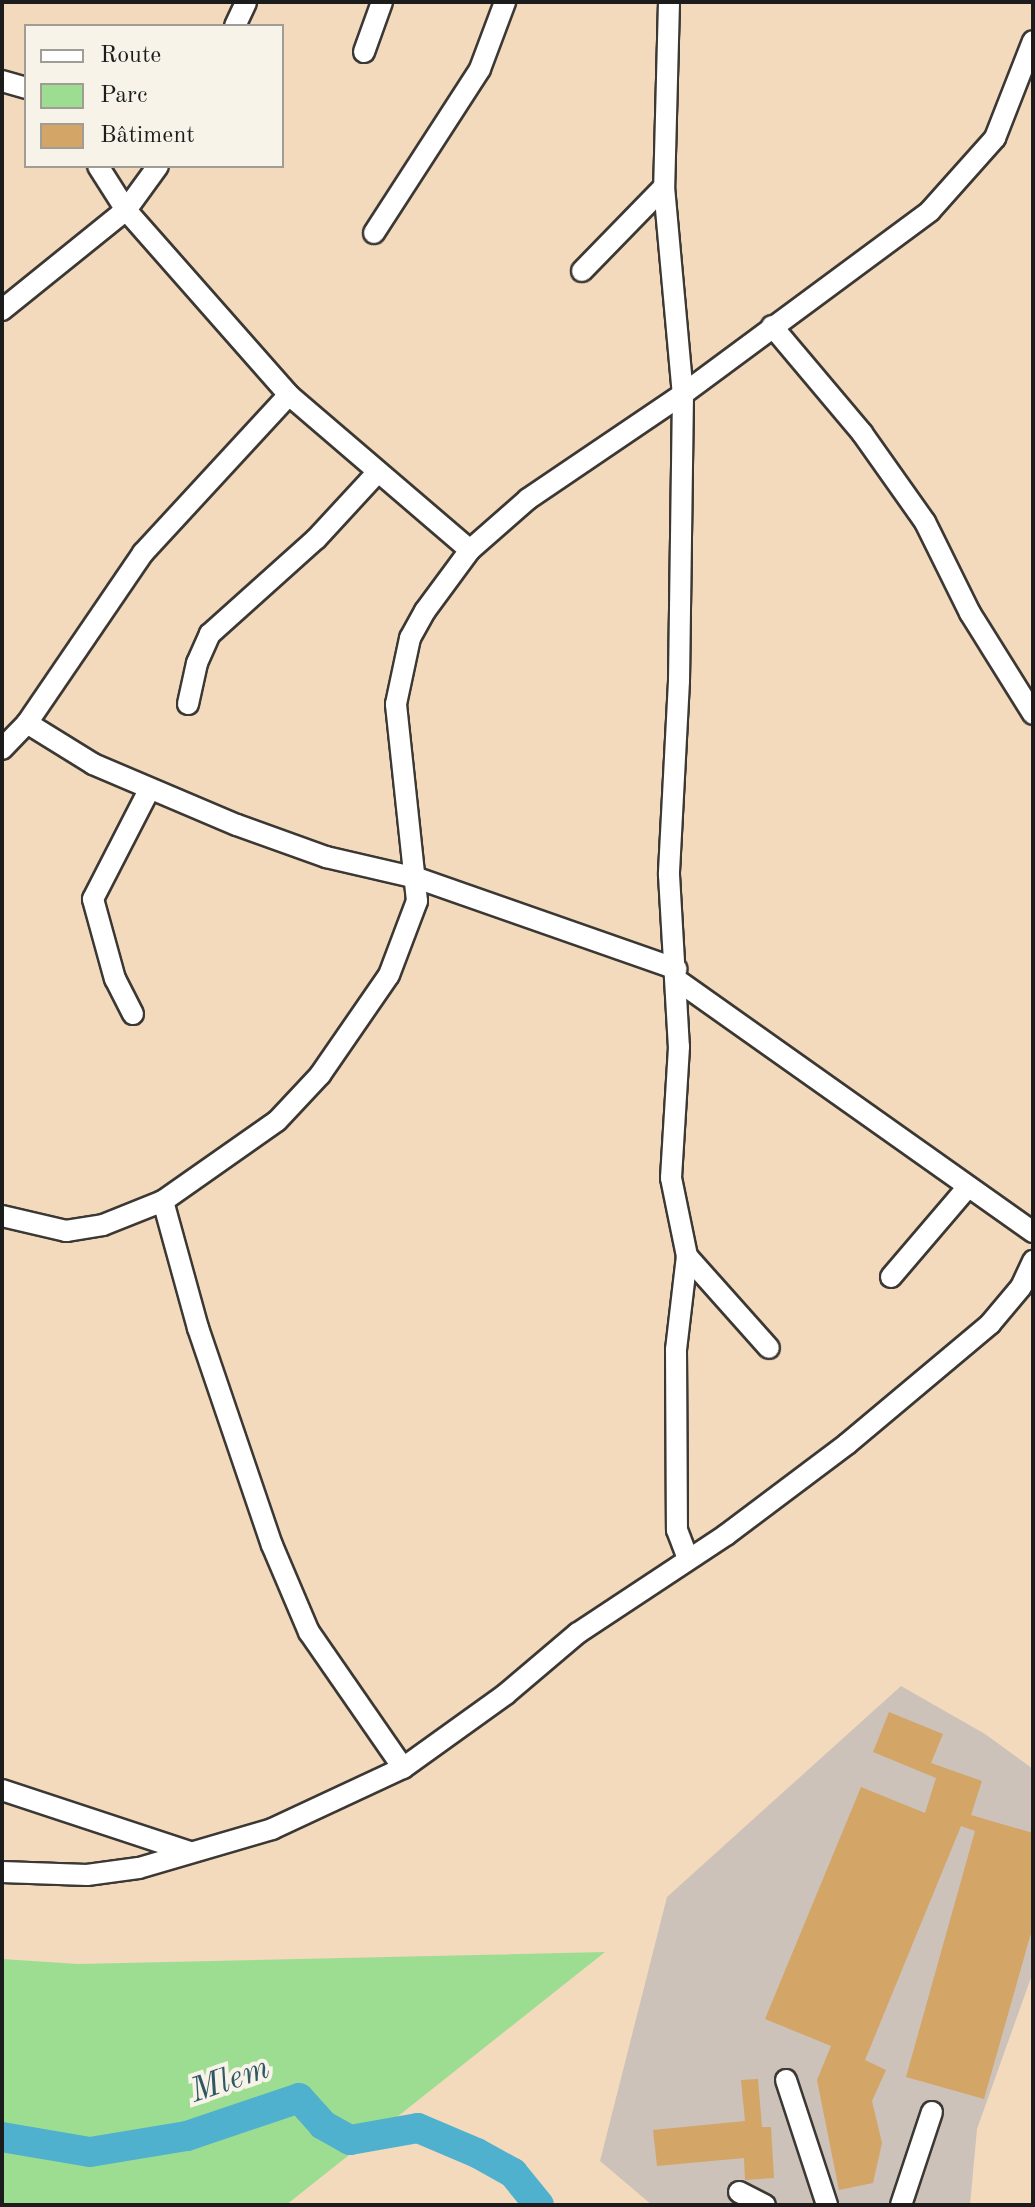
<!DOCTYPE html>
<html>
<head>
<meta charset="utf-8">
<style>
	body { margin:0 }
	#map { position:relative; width:1035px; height:2207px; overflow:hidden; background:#f3dabd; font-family:"Old Standard TT",serif }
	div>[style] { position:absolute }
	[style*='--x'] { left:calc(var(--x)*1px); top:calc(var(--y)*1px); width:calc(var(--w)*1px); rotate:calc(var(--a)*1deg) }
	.industrial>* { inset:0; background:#ccc2b9 }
	.green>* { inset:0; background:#9ddd92 }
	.river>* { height:30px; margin:-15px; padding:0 15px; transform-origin:15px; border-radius:15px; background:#4fb1ce }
	.building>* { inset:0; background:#d3a567 }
	.roads { filter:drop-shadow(2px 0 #3c3834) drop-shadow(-2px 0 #3c3834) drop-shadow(0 2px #3c3834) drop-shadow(0 -2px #3c3834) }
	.minor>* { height:20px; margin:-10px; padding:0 10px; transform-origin:10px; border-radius:10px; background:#fff }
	span { translate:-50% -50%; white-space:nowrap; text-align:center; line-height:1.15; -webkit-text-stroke:8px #f7f3e8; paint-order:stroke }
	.water-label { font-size:34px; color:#305863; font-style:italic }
	.frame { position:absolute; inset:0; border:4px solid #1c1c1c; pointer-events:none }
	.legend { position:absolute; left:24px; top:24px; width:260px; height:144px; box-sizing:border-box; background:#f7f3e8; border:2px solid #9f9d96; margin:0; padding:10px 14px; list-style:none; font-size:24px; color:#1c1c1c }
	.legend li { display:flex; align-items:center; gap:16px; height:40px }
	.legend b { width:40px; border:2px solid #9f9d96 }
</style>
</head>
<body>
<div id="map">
	<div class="industrial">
		<i style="clip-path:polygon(901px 1686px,985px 1734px,1033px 1769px,1033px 1972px,977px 2129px,970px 2205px,652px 2205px,600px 2161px,667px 1897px)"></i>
	</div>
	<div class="green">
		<i style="clip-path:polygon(605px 1952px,286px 2205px,2px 2205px,2px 1959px,78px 1964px)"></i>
	</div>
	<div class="river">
		<i style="--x:2;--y:2137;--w:89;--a:9.7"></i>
		<i style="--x:90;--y:2152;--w:98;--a:-9.4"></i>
		<i style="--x:187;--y:2136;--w:118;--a:-18.7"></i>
		<i style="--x:299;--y:2098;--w:36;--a:48"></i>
		<i style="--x:323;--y:2125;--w:31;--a:29"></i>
		<i style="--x:350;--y:2140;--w:69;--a:-10"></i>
		<i style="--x:418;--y:2128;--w:64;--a:23"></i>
		<i style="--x:477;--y:2153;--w:41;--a:29.1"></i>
		<i style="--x:513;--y:2173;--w:41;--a:50.9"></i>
	</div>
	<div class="building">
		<i style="clip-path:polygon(889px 1712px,943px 1734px,931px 1763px,982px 1781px,971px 1815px,1033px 1833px,1033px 1926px,984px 2099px,906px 2077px,975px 1831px,961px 1826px,865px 2060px,886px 2070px,872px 2101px,882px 2143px,873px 2183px,839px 2190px,817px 2080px,831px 2046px,765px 2019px,861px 1787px,925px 1813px,936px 1778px,873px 1752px)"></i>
		<i style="clip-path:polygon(758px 2079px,762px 2127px,771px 2127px,774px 2178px,745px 2180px,744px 2158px,657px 2166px,653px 2130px,745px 2121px,741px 2080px)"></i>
	</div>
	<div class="roads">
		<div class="minor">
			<i style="--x:669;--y:2;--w:185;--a:91.5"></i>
			<i style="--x:664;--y:187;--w:208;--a:84.8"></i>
			<i style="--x:683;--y:394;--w:287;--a:90.8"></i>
			<i style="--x:679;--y:681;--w:194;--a:93"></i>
			<i style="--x:669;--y:875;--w:172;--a:86.7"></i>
			<i style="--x:679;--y:1047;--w:131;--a:93.5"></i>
			<i style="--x:671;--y:1178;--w:80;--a:78.4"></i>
			<i style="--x:687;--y:1256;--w:94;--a:96.7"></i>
			<i style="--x:676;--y:1349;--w:181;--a:89.7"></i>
			<i style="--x:677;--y:1530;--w:28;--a:69"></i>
			<i style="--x:235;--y:26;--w:26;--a:-65"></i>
			<i style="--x:364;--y:52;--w:53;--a:-70.2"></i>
			<i style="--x:2;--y:81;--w:25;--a:16"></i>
			<i style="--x:98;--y:166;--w:52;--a:57.5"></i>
			<i style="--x:126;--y:210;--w:247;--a:48.6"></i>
			<i style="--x:289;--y:395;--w:238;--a:40.6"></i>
			<i style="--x:374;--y:233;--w:195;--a:-57.1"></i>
			<i style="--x:480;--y:69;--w:72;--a:-69.5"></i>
			<i style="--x:582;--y:271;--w:117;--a:-45.7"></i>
			<i style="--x:2;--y:310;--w:159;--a:-38.9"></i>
			<i style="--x:126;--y:210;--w:54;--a:-54"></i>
			<i style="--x:772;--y:326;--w:140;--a:49.9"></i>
			<i style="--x:862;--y:433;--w:109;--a:54.7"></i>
			<i style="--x:925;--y:522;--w:102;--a:63.7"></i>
			<i style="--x:970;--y:613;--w:119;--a:58"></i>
			<i style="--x:188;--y:704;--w:42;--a:-77.6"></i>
			<i style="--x:197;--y:663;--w:32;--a:-66"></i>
			<i style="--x:210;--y:634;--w:142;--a:-41.9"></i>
			<i style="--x:316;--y:539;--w:90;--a:-47.3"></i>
			<i style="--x:27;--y:723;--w:78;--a:31.8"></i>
			<i style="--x:93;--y:764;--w:156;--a:23"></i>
			<i style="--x:237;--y:825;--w:95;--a:19.8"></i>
			<i style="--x:326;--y:857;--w:93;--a:13"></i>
			<i style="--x:417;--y:878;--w:275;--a:19.3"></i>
			<i style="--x:2;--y:749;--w:36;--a:-46"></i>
			<i style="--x:27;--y:723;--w:206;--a:-55.7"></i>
			<i style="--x:143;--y:553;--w:215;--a:-47.3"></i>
			<i style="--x:677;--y:980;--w:436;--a:35.3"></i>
			<i style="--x:133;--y:1014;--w:39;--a:-117"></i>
			<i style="--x:115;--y:979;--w:83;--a:-105.4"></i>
			<i style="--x:93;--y:899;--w:123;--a:-62.8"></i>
			<i style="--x:163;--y:1201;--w:132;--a:74.6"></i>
			<i style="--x:198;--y:1328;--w:229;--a:71.2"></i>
			<i style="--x:272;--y:1545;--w:95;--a:67"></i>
			<i style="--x:309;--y:1632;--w:165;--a:55.3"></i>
			<i style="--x:2;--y:1216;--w:66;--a:13.2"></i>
			<i style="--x:66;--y:1231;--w:37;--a:-9"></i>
			<i style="--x:103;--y:1225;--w:65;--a:-21.8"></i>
			<i style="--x:163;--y:1201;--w:139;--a:-35.1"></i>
			<i style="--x:277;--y:1121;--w:63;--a:-46.9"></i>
			<i style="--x:320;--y:1075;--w:121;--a:-55.4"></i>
			<i style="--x:389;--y:975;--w:79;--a:-69.3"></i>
			<i style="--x:417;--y:901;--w:198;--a:-96.1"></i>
			<i style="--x:396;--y:704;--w:67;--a:-78"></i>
			<i style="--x:410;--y:638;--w:31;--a:-61"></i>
			<i style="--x:425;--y:611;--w:76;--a:-53.6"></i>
			<i style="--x:470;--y:550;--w:77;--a:-41.3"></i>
			<i style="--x:528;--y:499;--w:187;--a:-34.1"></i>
			<i style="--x:683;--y:394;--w:307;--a:-36.5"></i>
			<i style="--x:930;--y:211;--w:98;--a:-48.3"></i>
			<i style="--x:995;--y:138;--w:104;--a:-68.6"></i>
			<i style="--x:687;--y:1256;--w:123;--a:48.3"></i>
			<i style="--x:891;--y:1277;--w:117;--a:-49.5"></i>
			<i style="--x:2;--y:1790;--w:197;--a:18.3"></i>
			<i style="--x:2;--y:1872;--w:85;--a:2"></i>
			<i style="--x:87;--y:1875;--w:52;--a:-7.7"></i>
			<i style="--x:139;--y:1868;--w:139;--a:-16.3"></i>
			<i style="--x:272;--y:1829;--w:145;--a:-25"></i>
			<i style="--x:403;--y:1768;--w:127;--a:-35.7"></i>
			<i style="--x:506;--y:1694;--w:94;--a:-40.3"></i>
			<i style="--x:578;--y:1633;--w:178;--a:-33.5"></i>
			<i style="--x:726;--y:1535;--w:151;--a:-36.9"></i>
			<i style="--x:847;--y:1444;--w:187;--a:-40"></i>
			<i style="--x:990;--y:1324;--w:48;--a:-50"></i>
			<i style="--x:1021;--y:1287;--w:29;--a:-65"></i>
			<i style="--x:786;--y:2080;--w:132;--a:71.8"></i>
			<i style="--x:739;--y:2192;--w:29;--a:27"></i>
			<i style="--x:901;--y:2205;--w:98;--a:-71.6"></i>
		</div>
	</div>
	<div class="water-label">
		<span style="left:230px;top:2081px;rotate:-19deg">Mlem</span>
	</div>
	<div class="frame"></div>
	<ul class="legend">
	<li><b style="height:10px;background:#fff"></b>Route</li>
	<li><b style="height:22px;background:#9ddd92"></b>Parc</li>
	<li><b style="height:22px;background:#d3a567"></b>Bâtiment</li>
	</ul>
</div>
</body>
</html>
